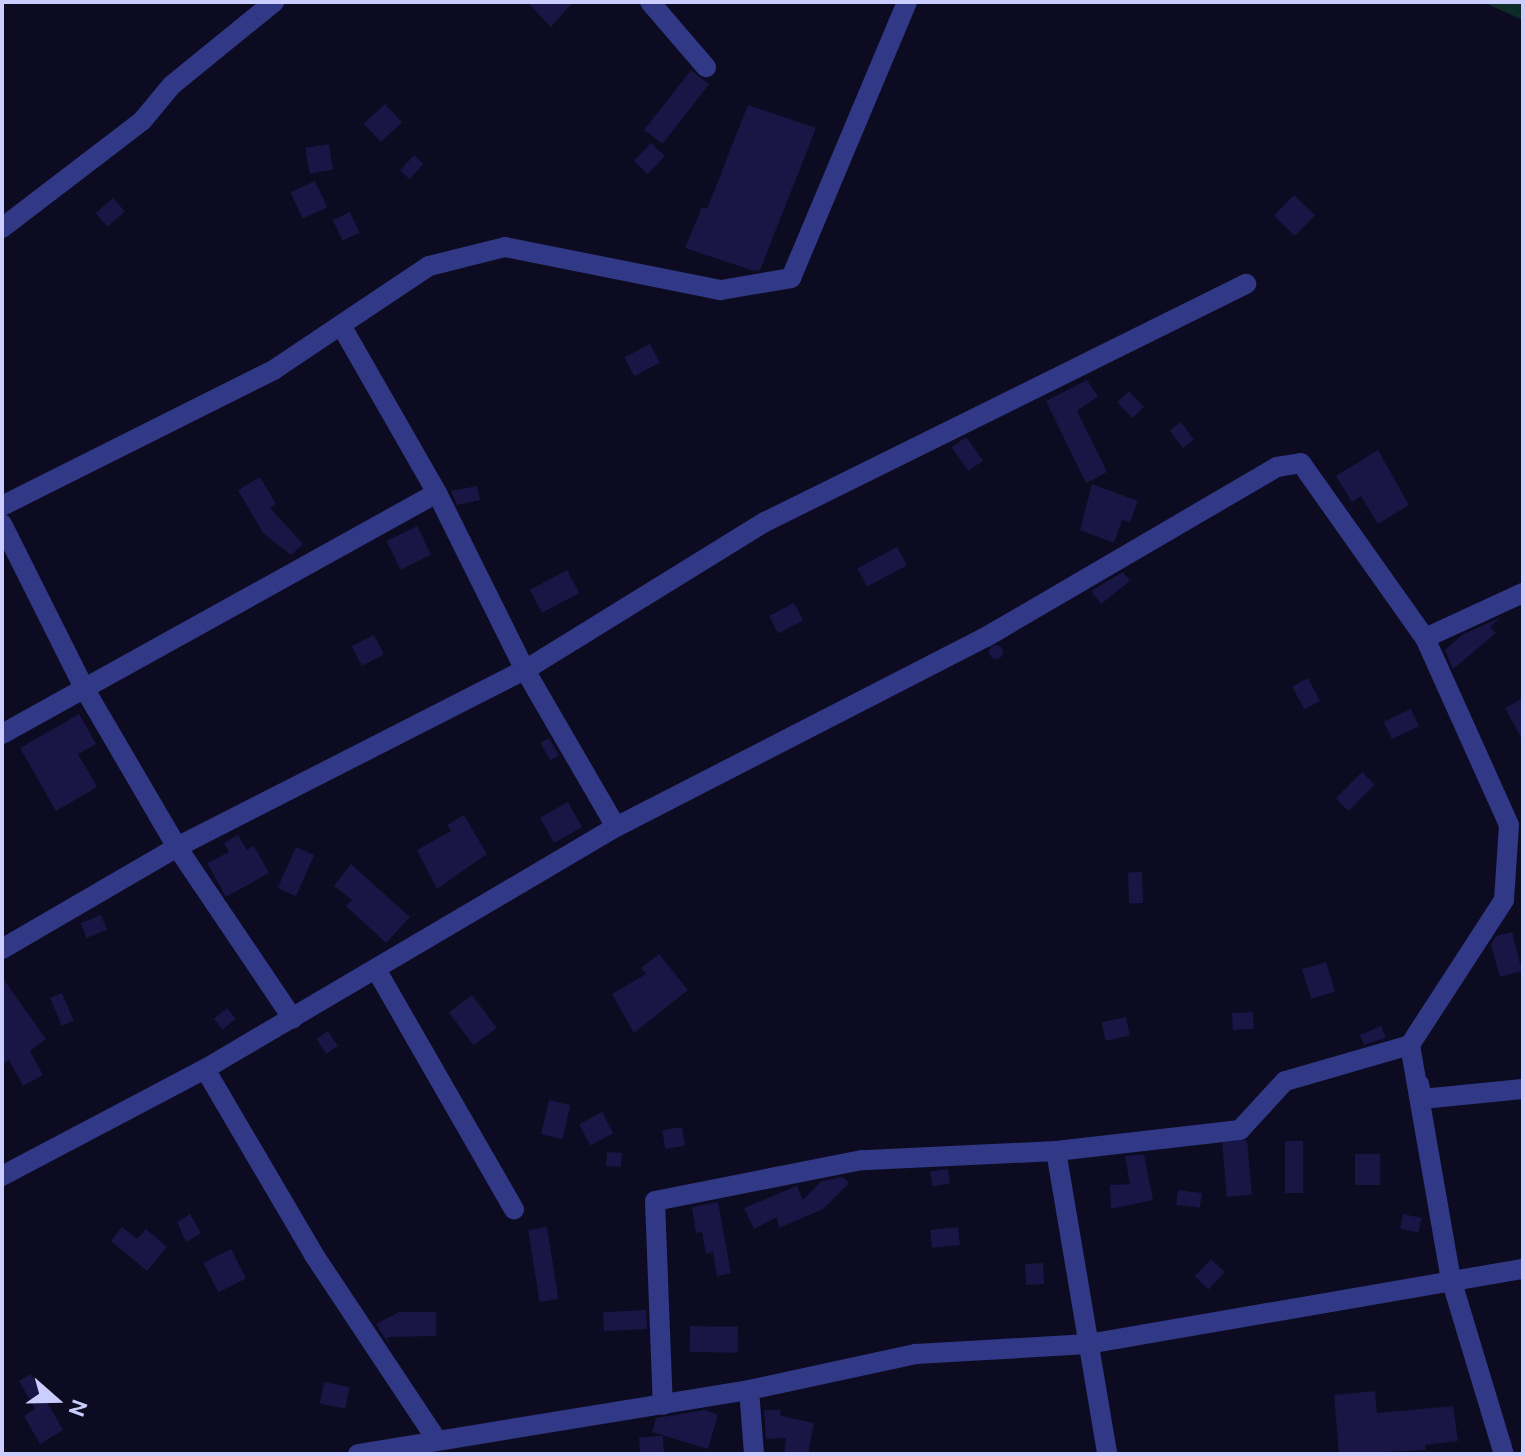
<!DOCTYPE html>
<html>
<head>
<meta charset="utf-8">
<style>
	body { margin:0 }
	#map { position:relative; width:1525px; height:1456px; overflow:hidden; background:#0c0b21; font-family:Ubuntu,sans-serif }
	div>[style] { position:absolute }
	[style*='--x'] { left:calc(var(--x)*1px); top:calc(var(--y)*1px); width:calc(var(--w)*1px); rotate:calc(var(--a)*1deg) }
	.green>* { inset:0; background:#0d2c27 }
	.building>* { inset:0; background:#191544; transform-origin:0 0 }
	.round { border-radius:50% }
	.minor>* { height:20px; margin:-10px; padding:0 10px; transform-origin:10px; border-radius:10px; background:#313885 }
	span { translate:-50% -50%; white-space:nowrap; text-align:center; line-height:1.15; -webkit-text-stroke:7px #0c0b21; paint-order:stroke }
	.frame { position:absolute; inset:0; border:4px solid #cbccff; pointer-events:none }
	.north { position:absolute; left:16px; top:1360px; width:80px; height:80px; -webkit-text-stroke:6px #0c0b21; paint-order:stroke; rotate:110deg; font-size:22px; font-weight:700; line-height:32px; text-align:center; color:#cbccff }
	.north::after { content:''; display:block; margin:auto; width:28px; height:36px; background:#cbccff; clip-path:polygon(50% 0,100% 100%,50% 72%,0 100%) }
</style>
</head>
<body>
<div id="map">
	<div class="green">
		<i style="clip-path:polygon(1484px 2px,1523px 2px,1523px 20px,1483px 2px)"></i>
	</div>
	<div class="building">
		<i style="clip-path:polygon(527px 2px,573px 2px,551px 27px)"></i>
		<i style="left:691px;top:70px;width:23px;height:76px;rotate:38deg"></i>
		<i style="left:385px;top:104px;width:25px;height:29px;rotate:47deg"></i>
		<i style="clip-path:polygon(748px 105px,816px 128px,760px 270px,754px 271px,685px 248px,702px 207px,707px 209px)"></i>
		<i style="left:651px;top:143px;width:19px;height:25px;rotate:43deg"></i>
		<i style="left:329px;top:144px;width:26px;height:24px;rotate:81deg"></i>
		<i style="left:414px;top:155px;width:13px;height:21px;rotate:42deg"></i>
		<i style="left:315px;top:181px;width:29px;height:27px;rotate:65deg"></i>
		<i style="left:1294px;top:195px;width:29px;height:29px;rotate:44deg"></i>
		<i style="left:113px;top:198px;width:18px;height:23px;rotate:49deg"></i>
		<i style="left:350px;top:212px;width:23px;height:19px;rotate:65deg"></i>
		<i style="left:650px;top:344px;width:21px;height:29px;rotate:62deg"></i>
		<i style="clip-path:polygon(1087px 380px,1098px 396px,1077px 411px,1107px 472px,1086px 483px,1046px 401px)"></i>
		<i style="left:1129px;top:391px;width:22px;height:16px;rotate:47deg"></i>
		<i style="left:1181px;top:422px;width:22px;height:14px;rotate:54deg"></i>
		<i style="left:966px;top:437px;width:29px;height:18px;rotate:54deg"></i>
		<i style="clip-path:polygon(1378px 450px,1409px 505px,1378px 524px,1361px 496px,1352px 502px,1336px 476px)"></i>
		<i style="clip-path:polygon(260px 477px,276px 504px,270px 508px,303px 544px,291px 555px,263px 533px,238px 490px)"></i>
		<i style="clip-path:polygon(1092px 484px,1138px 501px,1130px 522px,1122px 520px,1114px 543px,1080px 530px)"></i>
		<i style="clip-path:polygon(477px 486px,480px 500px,457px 505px,451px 491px)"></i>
		<i style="left:417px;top:526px;width:32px;height:34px;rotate:64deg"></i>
		<i style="left:897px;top:547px;width:21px;height:45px;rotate:62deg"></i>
		<i style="left:567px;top:570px;width:26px;height:42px;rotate:62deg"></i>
		<i style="clip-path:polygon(1123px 572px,1130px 581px,1101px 604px,1091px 591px)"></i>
		<i style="left:794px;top:603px;width:20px;height:28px;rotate:63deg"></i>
		<i style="clip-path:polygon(1501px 617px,1490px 627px,1496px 633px,1453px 669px,1445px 650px,1462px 635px)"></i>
		<i style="left:374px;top:635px;width:22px;height:25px;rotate:63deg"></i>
		<i class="round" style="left:989px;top:645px;width:14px;height:14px"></i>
		<i style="left:1308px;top:678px;width:26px;height:18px;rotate:62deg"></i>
		<i style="clip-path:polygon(1523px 698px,1523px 741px,1505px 708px)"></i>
		<i style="left:1411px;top:709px;width:19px;height:30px;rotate:65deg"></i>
		<i style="clip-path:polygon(79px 714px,96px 744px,78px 754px,97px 787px,56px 811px,20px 748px)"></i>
		<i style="left:549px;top:738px;width:20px;height:10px;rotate:60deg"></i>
		<i style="left:1362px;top:772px;width:18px;height:37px;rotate:45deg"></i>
		<i style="left:568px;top:802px;width:29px;height:32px;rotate:61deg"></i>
		<i style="clip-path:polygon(464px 815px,487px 854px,437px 889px,417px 850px,451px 831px,447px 825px)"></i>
		<i style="clip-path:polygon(238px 835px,247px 850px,254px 846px,269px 873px,226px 897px,207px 863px,229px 852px,224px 843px)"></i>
		<i style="left:296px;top:847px;width:20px;height:45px;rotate:24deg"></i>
		<i style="clip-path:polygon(351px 864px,410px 917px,386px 943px,346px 906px,352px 900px,334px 886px)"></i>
		<i style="left:1142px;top:872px;width:31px;height:14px;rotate:88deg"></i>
		<i style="left:101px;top:915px;width:16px;height:22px;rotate:68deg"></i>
		<i style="clip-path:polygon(1512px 932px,1522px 971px,1500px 977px,1491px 944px,1496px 936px)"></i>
		<i style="clip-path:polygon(659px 954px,688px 990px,634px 1033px,612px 994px,646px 974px,641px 968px)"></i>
		<i style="left:1326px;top:962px;width:31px;height:25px;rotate:73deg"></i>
		<i style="clip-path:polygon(2px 977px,46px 1039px,30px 1051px,43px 1075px,23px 1086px,9px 1060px,2px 1064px)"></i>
		<i style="left:62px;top:993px;width:30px;height:13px;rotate:67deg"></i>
		<i style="left:472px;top:995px;width:41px;height:29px;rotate:53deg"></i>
		<i style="left:227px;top:1008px;width:14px;height:17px;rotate:51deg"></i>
		<i style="left:1253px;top:1012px;width:17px;height:21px;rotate:87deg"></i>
		<i style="left:1126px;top:1017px;width:19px;height:25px;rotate:78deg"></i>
		<i style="clip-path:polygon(1381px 1026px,1386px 1038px,1364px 1045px,1360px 1035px)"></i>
		<i style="left:328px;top:1031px;width:18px;height:14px;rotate:56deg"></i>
		<i style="left:549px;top:1100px;width:22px;height:35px;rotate:13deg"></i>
		<i style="left:602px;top:1112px;width:24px;height:26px;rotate:62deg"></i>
		<i style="left:682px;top:1127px;width:19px;height:20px;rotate:81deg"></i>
		<i style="left:1247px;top:1140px;width:55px;height:25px;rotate:85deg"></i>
		<i style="left:1285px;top:1141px;width:18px;height:52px"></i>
		<i style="left:607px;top:1152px;width:15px;height:14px;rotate:4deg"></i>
		<i style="clip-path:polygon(1144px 1154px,1153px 1200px,1111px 1209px,1110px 1185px,1130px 1184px,1125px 1156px)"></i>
		<i style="left:1355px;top:1154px;width:25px;height:31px"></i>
		<i style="left:948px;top:1169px;width:15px;height:18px;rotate:82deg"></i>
		<i style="clip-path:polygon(843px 1177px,849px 1183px,823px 1209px,779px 1228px,777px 1217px,754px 1229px,744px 1208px,797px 1186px,803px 1200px,822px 1181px)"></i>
		<i style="left:1178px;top:1190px;width:24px;height:15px;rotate:7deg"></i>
		<i style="clip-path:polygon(718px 1202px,731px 1273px,717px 1276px,713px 1252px,706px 1254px,702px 1232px,696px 1233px,692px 1207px)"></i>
		<i style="clip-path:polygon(190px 1214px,201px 1233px,186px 1242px,177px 1222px)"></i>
		<i style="left:1403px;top:1214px;width:19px;height:15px;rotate:12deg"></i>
		<i style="clip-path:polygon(122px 1227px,137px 1239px,146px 1229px,167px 1247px,147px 1271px,111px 1241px)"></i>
		<i style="left:547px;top:1227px;width:73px;height:19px;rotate:81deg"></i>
		<i style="left:958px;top:1227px;width:18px;height:28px;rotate:84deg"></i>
		<i style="left:231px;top:1249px;width:33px;height:31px;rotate:63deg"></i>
		<i style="left:1211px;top:1259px;width:19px;height:24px;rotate:43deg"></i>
		<i style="left:1043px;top:1263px;width:21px;height:18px;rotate:87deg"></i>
		<i style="left:646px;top:1310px;width:19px;height:43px;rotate:87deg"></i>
		<i style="clip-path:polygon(399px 1312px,436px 1312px,436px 1336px,387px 1337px,390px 1346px,376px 1324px)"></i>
		<i style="left:690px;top:1326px;width:48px;height:26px;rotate:1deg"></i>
		<i style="clip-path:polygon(31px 1374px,63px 1430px,40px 1444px,24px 1416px,35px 1409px,19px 1381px)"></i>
		<i style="left:324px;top:1382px;width:26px;height:22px;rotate:11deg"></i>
		<i style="clip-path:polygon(1375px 1391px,1377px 1413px,1453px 1406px,1458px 1441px,1425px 1445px,1426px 1450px,1339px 1454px,1334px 1395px)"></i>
		<i style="clip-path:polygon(705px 1410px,718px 1415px,708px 1449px,652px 1432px,656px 1418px)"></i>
		<i style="clip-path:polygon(764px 1410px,780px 1410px,781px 1416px,814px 1423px,808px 1454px,784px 1454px,786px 1438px,766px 1439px)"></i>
		<i style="left:663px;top:1436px;width:18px;height:24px;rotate:87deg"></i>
	</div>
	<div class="minor">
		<i style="--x:650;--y:2;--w:86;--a:49.3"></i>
		<i style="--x:2;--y:228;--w:176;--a:-37.4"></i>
		<i style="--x:142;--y:121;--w:47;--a:-50.2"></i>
		<i style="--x:172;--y:85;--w:132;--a:-39.1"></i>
		<i style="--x:342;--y:327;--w:191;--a:60.2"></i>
		<i style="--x:437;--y:493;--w:198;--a:63.6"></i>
		<i style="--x:525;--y:670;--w:181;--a:59.9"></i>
		<i style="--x:2;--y:506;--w:305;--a:-26.6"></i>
		<i style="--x:275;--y:369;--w:185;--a:-33.8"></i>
		<i style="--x:429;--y:266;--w:78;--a:-14"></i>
		<i style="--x:505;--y:247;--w:220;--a:11.3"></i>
		<i style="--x:721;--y:290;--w:71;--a:-9.7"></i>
		<i style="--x:791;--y:278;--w:299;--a:-67.2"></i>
		<i style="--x:2;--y:524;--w:183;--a:63.4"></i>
		<i style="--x:84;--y:688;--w:184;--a:59.7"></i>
		<i style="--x:177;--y:847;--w:207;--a:56"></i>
		<i style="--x:1425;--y:638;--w:108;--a:-24.7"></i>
		<i style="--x:2;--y:734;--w:497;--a:-29"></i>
		<i style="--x:2;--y:949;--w:203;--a:-30.2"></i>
		<i style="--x:177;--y:847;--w:390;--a:-27"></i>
		<i style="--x:525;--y:670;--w:282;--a:-31.7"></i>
		<i style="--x:765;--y:522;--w:537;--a:-26.33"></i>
		<i style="--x:377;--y:971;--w:275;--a:60.1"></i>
		<i style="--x:1410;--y:1045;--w:238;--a:80.1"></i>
		<i style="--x:1451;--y:1279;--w:183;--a:73.2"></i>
		<i style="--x:205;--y:1069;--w:216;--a:59.6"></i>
		<i style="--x:314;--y:1255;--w:219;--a:56.4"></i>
		<i style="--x:1419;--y:1084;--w:15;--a:79"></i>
		<i style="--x:1422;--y:1099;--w:101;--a:-5.7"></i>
		<i style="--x:1056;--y:1151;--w:307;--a:80.4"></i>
		<i style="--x:2;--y:1176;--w:229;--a:-27.8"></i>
		<i style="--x:205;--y:1069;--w:477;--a:-30.5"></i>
		<i style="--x:616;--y:827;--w:416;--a:-27.2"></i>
		<i style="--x:986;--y:637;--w:337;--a:-30.3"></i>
		<i style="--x:1277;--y:467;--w:24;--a:-9"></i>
		<i style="--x:1301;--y:463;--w:214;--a:54.7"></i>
		<i style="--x:1425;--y:638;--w:205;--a:65.8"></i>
		<i style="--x:1509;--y:825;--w:75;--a:93.8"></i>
		<i style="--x:1504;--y:900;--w:173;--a:123"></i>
		<i style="--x:1410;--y:1045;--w:130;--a:163.9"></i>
		<i style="--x:1285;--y:1081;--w:67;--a:132.6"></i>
		<i style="--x:1240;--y:1130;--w:185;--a:173.5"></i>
		<i style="--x:1056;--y:1151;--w:194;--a:177.3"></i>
		<i style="--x:862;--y:1160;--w:211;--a:168.8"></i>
		<i style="--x:655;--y:1201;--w:204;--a:87.8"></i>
		<i style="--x:749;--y:1390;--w:64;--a:85.5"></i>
		<i style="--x:358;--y:1454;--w:396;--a:-9.3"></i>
		<i style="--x:749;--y:1390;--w:171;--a:-12.2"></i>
		<i style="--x:916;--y:1354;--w:172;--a:-3.3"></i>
		<i style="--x:1088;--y:1344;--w:441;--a:-9.8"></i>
	</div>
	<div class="frame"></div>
	<div class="north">N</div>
</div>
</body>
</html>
